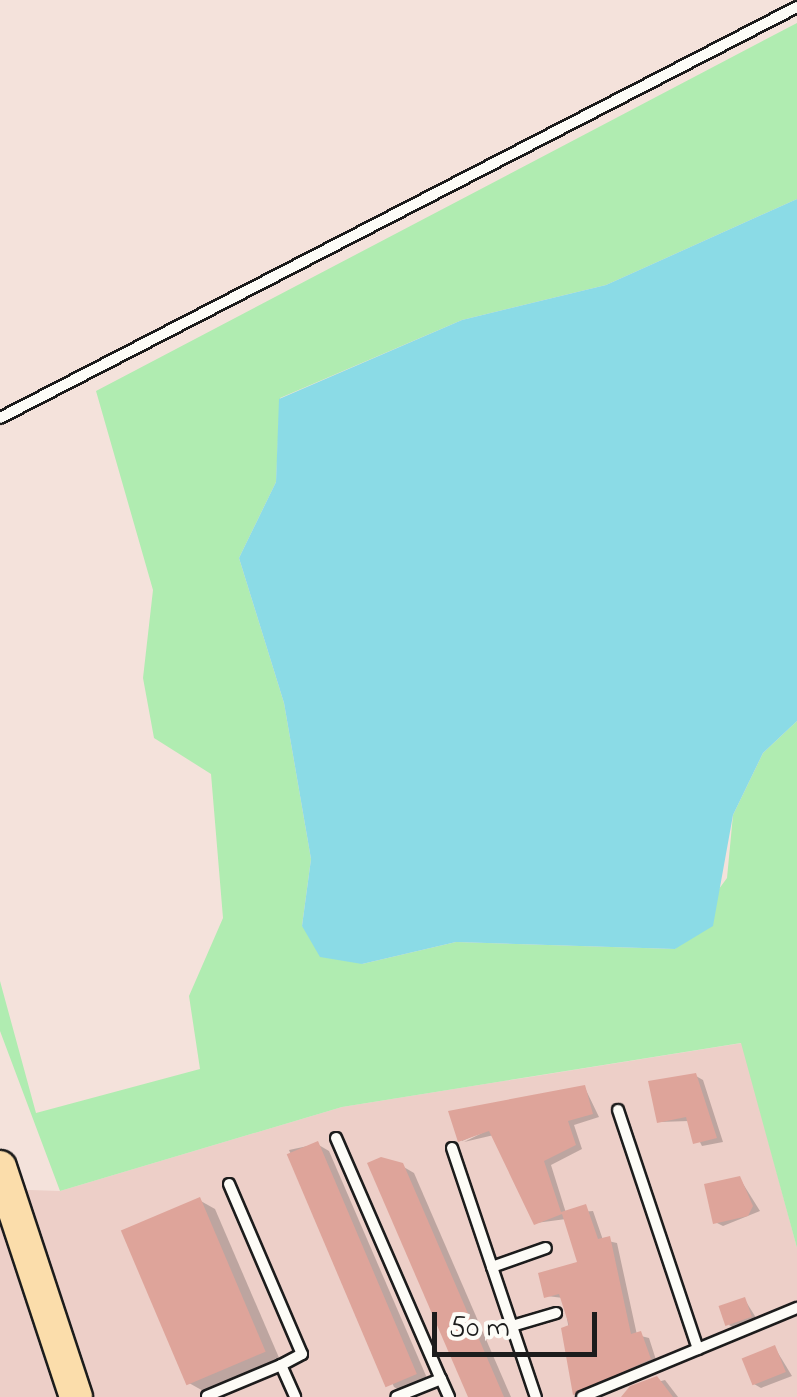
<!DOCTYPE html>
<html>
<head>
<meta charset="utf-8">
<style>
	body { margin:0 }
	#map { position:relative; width:797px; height:1397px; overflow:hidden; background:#f4e2db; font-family:"Indie Flower",sans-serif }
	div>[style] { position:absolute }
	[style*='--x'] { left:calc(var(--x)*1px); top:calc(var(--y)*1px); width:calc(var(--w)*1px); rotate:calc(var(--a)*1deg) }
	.built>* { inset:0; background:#edcfc8 }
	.green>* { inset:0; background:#b0ecb1 }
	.water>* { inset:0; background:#8bdbe6 }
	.shadow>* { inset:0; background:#0003 }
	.building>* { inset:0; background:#dea49a; transform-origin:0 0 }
	.roads { filter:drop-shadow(2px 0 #1c1c1c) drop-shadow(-2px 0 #1c1c1c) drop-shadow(0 2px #1c1c1c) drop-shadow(0 -2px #1c1c1c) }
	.lane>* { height:10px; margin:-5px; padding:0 5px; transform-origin:5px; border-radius:5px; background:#fdfcf7 }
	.primary>* { height:32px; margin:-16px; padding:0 16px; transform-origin:16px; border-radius:16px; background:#fbddab }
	span { translate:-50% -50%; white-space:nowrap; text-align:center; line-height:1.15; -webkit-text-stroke:8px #fdfcf7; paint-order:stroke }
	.scale { position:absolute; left:432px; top:1312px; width:165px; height:45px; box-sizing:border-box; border:5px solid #1c1c1c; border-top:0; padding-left:12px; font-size:30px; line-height:35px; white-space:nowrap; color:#1c1c1c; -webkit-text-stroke:8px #fdfcf7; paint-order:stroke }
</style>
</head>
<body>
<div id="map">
	<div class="built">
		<i style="clip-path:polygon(742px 1043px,797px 1248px,797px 1397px,0 1397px,0 1189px,60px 1191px,342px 1107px)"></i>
	</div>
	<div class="green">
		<i style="clip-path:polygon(797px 23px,797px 199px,606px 285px,462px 320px,280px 398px,276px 482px,239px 558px,284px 703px,311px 859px,302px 926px,362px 964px,456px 942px,675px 949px,727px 878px,733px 815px,763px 753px,797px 721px,797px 1248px,741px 1043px,342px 1107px,60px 1191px,0 1031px,0 981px,36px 1113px,200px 1069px,189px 996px,223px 918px,211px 774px,154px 738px,143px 678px,153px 590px,96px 391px)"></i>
	</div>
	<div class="water">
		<i style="clip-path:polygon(797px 199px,797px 721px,763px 753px,733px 815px,713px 926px,675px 949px,456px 942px,362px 964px,320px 957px,302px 926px,311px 859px,284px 703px,239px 558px,276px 482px,279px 399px,462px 320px,606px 285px)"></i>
	</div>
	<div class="shadow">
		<i style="clip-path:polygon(696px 1076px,703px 1080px,723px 1142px,702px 1146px,689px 1121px,659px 1122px)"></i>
		<i style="clip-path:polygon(585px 1088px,599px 1117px,574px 1125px,582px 1149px,551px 1165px,566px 1213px,593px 1211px,603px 1240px,617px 1243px,637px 1335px,649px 1338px,657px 1363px,582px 1397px,563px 1298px,547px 1296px,541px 1275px,581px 1264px,566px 1219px,536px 1223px,494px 1135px,464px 1142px,500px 1124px,462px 1141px,451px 1113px)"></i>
		<i style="clip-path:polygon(317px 1144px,329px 1151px,430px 1385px,406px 1394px,394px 1387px,289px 1150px)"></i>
		<i style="clip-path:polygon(402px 1166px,414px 1173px,511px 1397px,470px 1397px)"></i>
		<i style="clip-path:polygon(740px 1179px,760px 1211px,723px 1226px,715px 1222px)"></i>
		<i style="clip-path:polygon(199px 1200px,215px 1209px,280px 1360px,205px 1392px,189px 1383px)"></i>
		<i style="clip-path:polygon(745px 1300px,758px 1321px,736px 1329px,729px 1325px)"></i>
		<i style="clip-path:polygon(775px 1348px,792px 1376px,761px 1388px,754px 1384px)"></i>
		<i style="clip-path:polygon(665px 1380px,678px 1397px,638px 1397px,634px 1388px)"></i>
	</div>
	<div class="building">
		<i style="clip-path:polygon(696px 1073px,717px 1138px,693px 1144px,686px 1117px,657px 1123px,648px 1081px)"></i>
		<i style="clip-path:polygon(585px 1085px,593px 1114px,568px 1121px,576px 1145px,544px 1161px,561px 1212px,586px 1204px,598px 1239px,610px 1236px,631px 1334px,641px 1331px,651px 1359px,573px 1395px,561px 1328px,569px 1325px,559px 1294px,544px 1298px,538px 1273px,577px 1262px,562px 1214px,534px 1225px,489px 1131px,458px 1142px,448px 1111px)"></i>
		<i style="left:318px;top:1141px;width:253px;height:34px;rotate:67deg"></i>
		<i style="clip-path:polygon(381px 1157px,403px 1163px,504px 1397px,468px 1397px,367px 1163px)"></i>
		<i style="clip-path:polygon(740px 1176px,753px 1206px,748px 1216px,713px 1224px,704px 1184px)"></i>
		<i style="left:200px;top:1197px;width:168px;height:86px;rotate:67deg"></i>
		<i style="left:745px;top:1297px;width:21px;height:28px;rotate:71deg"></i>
		<i style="left:775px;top:1345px;width:29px;height:36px;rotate:68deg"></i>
		<i style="clip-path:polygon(657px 1376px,673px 1397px,621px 1397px,630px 1386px)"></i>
	</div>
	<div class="roads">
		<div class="lane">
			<i style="--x:0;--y:418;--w:897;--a:-27.28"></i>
			<i style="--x:618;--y:1110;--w:252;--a:71.5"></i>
			<i style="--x:336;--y:1138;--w:263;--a:66.5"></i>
			<i style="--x:441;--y:1379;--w:48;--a:158.2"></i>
			<i style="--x:452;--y:1148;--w:263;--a:71.4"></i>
			<i style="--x:229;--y:1184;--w:185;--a:66.8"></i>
			<i style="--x:302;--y:1354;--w:24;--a:152"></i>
			<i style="--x:281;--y:1365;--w:35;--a:66"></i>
			<i style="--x:492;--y:1267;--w:57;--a:-19.4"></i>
			<i style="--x:512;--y:1326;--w:46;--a:-16.5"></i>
			<i style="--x:441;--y:1379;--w:20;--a:66"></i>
			<i style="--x:207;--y:1396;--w:80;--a:-22.7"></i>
			<i style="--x:582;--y:1397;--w:233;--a:-22.5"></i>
		</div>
		<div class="primary">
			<i style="--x:0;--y:1167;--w:242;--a:71.7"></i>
		</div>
	</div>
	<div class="scale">50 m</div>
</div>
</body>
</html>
